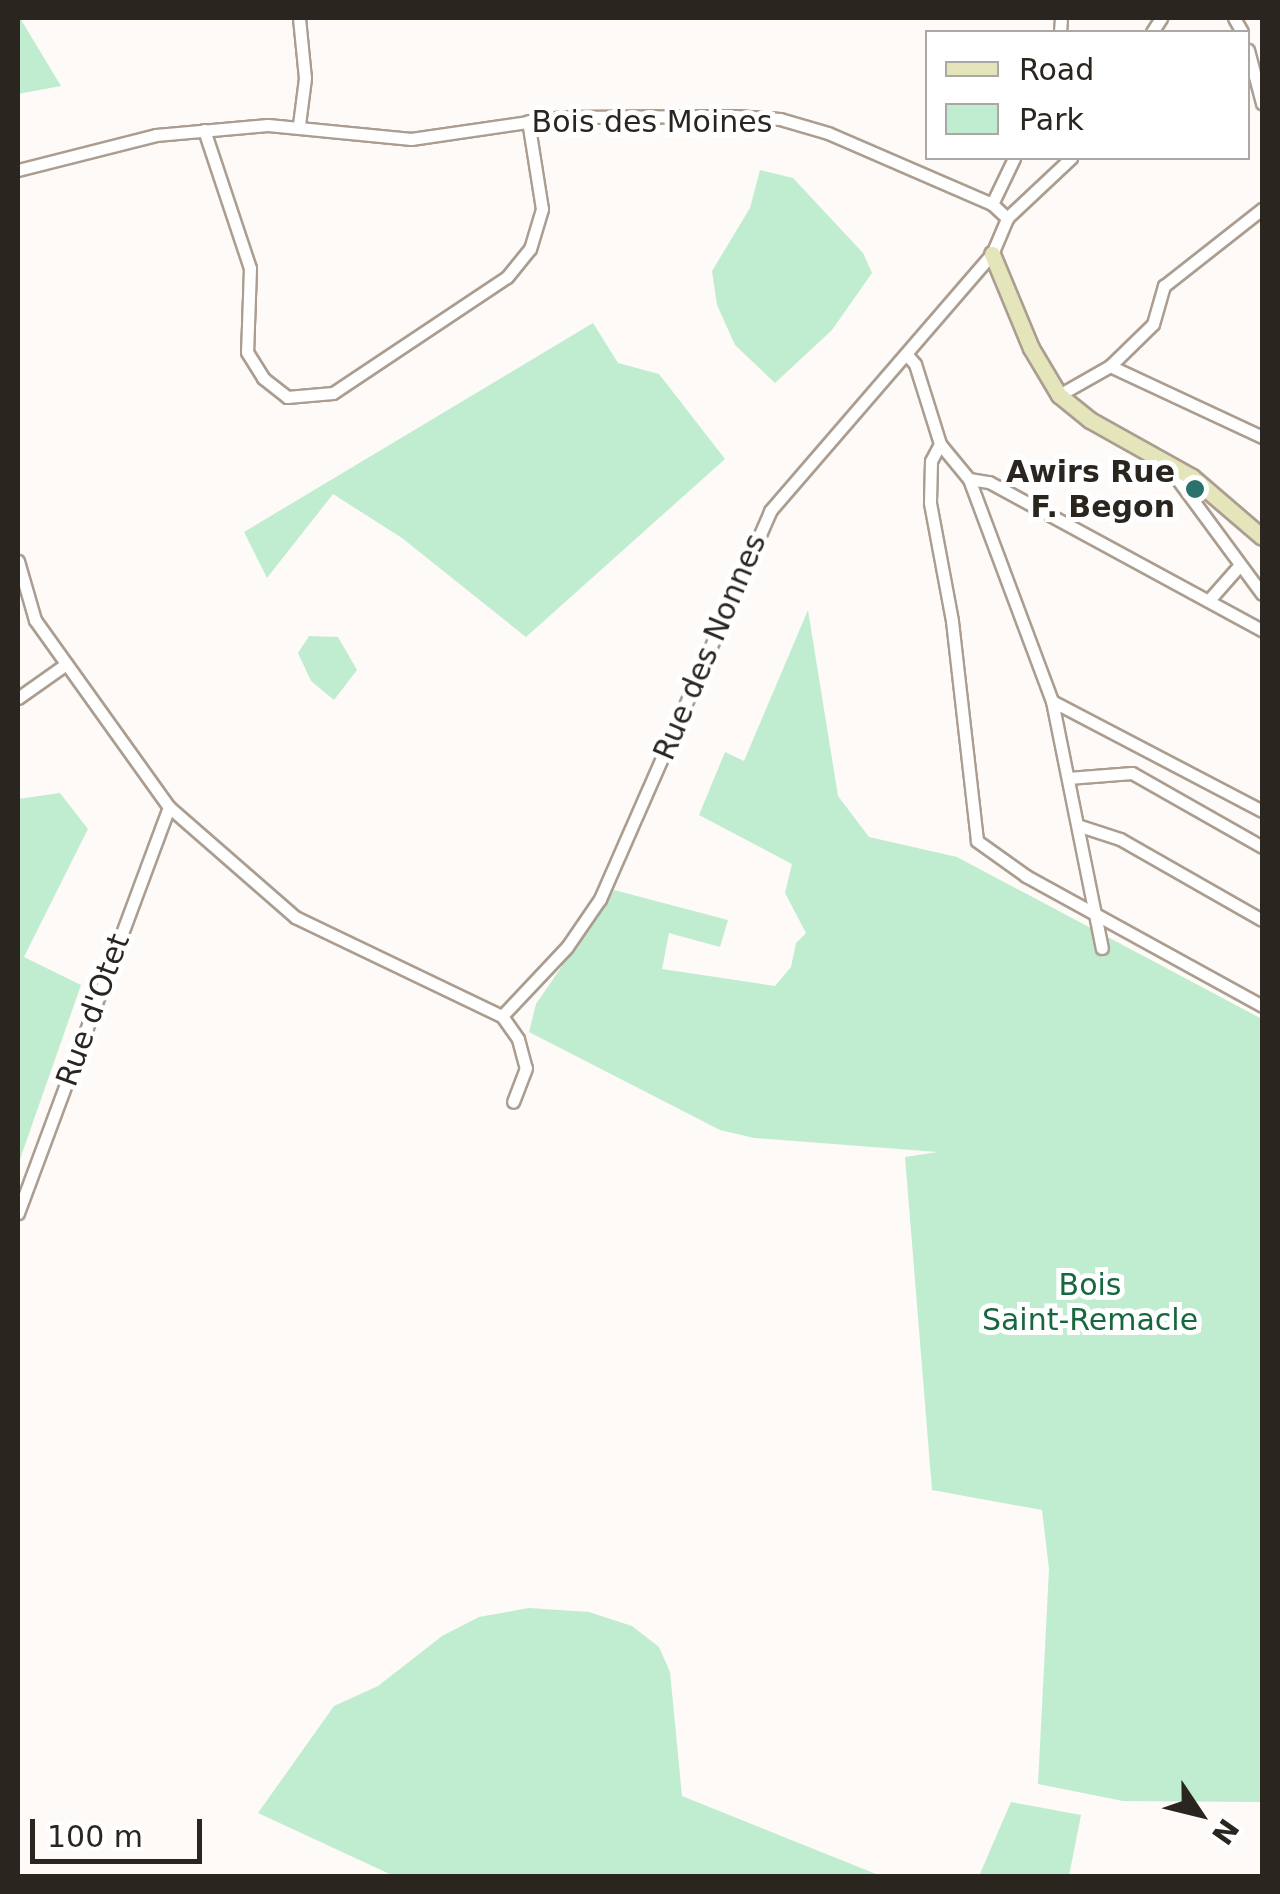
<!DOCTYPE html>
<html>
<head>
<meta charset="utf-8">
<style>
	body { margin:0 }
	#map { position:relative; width:1280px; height:1894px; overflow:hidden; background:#fdfaf7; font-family:"DejaVu Sans",sans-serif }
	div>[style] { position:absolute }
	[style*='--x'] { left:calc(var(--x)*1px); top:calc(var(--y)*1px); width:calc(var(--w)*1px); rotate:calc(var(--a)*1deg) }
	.green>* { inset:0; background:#c0edd0 }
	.roads { filter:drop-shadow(2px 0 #ab9d90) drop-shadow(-2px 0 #ab9d90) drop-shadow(0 2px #ab9d90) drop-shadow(0 -2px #ab9d90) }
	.street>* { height:11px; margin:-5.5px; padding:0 5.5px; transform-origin:5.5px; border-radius:5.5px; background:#fff }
	.secondary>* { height:15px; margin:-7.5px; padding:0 7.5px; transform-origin:7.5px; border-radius:7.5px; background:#e5e5bb }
	.dots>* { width:28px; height:28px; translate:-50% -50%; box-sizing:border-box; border:5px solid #fff; border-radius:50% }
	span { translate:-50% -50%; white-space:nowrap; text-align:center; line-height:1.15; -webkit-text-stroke:10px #fff; paint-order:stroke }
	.street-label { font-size:30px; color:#2a251f }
	.poi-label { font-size:30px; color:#2a251f; font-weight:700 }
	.right { translate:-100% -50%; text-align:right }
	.park-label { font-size:30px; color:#17673f }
	.frame { position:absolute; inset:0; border:20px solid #2a251f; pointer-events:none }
	.legend { position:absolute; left:925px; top:30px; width:325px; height:130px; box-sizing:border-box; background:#fff; border:2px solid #aaa8a5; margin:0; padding:12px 18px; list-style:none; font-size:30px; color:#2a251f }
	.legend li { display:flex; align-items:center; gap:20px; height:50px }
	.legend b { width:50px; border:2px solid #aaa8a5 }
	.north { position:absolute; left:1150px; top:1764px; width:100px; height:100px; -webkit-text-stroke:8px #fff; paint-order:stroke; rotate:125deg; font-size:28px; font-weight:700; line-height:40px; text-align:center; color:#2a251f }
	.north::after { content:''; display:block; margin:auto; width:35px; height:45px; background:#2a251f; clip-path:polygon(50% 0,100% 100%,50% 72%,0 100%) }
	.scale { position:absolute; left:30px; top:1819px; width:172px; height:45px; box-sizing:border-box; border:5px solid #2a251f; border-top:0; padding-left:12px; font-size:30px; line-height:35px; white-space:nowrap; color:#2a251f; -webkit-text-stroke:8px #fff; paint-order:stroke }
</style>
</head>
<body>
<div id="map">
	<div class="green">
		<i style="clip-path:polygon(18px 18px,20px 18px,61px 86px,18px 94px)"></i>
		<i style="clip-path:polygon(760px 170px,793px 178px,863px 253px,872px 273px,832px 330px,775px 383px,735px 345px,717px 305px,712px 271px,750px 208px)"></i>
		<i style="clip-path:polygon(593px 323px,618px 363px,659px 374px,725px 459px,526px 637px,402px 538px,333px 494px,267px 578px,244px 532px)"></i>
		<i style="clip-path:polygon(808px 610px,838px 796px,869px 837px,957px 857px,1262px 1019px,1261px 1802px,1123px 1801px,1038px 1784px,1049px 1569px,1042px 1510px,932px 1490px,905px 1157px,938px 1152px,754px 1138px,720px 1130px,529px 1032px,536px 1004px,614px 890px,728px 920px,720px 947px,669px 933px,662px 969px,775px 986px,791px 967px,796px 943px,806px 933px,785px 893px,792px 864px,699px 815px,725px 752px,744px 761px)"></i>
		<i style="clip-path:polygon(309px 636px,338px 637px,357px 670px,334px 700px,311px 681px,298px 653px)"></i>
		<i style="clip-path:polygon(60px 793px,88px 829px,24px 957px,81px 985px,18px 1165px,18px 799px)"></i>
		<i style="clip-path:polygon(529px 1608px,589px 1612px,632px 1626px,659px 1647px,670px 1672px,682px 1796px,881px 1876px,394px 1876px,258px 1813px,334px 1706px,378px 1686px,442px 1636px,479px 1617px)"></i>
		<i style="clip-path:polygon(1011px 1802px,1081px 1815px,1069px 1876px,979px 1876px)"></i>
	</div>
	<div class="roads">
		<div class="street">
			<i style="--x:299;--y:18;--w:60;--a:84.3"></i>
			<i style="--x:305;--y:78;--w:47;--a:97.3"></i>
			<i style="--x:1234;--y:18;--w:16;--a:60"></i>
			<i style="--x:1060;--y:32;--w:14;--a:-86"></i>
			<i style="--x:1152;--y:32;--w:17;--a:-57"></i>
			<i style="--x:1248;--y:50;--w:55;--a:75.2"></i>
			<i style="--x:204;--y:130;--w:145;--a:71.6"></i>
			<i style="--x:250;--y:268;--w:84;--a:92"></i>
			<i style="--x:247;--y:352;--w:31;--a:58"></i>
			<i style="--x:263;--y:378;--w:31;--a:38"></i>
			<i style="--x:287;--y:397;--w:46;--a:-5"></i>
			<i style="--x:333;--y:393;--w:209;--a:-33.7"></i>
			<i style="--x:507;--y:277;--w:36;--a:-51"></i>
			<i style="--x:530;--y:249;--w:42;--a:-73.3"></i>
			<i style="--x:542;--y:209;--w:89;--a:-99"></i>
			<i style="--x:18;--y:170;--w:142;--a:-14.2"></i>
			<i style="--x:156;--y:135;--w:112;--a:-5.1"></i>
			<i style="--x:268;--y:125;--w:144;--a:5.6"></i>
			<i style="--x:411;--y:139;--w:153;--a:-8.3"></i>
			<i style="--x:562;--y:117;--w:173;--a:-0.3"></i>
			<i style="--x:735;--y:116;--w:45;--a:3.8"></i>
			<i style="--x:780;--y:119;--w:50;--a:16.3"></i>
			<i style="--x:828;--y:133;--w:179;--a:23.4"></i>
			<i style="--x:992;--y:204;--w:21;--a:43"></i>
			<i style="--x:992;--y:204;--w:51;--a:-64.4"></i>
			<i style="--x:1007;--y:218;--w:88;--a:-43.2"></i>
			<i style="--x:906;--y:354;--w:13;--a:48"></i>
			<i style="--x:915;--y:364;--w:84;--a:72.6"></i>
			<i style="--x:940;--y:444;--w:45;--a:50.4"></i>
			<i style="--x:969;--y:479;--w:237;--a:69.5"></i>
			<i style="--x:1052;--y:701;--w:252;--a:78.6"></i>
			<i style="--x:1110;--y:366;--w:168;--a:25"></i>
			<i style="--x:1059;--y:395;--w:59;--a:-29.6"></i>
			<i style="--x:1110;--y:366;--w:60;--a:-44.3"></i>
			<i style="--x:1153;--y:324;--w:40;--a:-74"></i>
			<i style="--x:1164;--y:286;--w:125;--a:-38.2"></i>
			<i style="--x:940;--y:444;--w:19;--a:118"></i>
			<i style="--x:931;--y:461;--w:42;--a:91.4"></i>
			<i style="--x:930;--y:503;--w:120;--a:79.4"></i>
			<i style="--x:952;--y:621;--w:221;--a:83.5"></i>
			<i style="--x:977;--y:841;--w:60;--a:35.5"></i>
			<i style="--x:1026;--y:876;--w:269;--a:28.8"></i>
			<i style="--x:1167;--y:465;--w:160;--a:53.6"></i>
			<i style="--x:969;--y:479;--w:20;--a:9"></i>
			<i style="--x:989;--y:482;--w:311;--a:28.5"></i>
			<i style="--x:18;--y:561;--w:61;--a:73.9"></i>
			<i style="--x:35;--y:620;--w:230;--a:54.4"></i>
			<i style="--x:169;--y:807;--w:167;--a:41.1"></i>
			<i style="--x:295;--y:917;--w:229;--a:25.6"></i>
			<i style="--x:502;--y:1016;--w:28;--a:55"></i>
			<i style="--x:518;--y:1039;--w:30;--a:75"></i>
			<i style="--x:526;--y:1068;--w:36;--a:111"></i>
			<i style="--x:1209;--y:600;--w:45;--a:-48.6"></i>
			<i style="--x:18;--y:698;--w:59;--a:-35.3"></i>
			<i style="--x:1052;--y:701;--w:237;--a:27.6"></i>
			<i style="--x:1068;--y:778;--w:64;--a:-4.5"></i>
			<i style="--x:1132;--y:773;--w:150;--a:29.6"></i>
			<i style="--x:1080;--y:826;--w:42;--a:18"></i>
			<i style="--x:1120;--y:839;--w:163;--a:29.7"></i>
			<i style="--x:502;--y:1016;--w:95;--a:-46.7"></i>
			<i style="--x:567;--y:947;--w:58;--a:-55.5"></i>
			<i style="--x:600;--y:899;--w:424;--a:-66.3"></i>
			<i style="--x:770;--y:511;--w:340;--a:-49.2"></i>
			<i style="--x:992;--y:254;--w:39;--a:-67"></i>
			<i style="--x:18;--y:1213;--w:433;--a:-69.6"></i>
		</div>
		<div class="secondary">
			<i style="--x:992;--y:254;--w:102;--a:67.5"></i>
			<i style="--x:1031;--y:348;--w:55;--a:59.2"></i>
			<i style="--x:1059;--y:395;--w:40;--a:39"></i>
			<i style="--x:1090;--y:420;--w:117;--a:29.2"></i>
			<i style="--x:1192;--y:477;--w:92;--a:40.6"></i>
		</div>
	</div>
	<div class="dots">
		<i style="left:1195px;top:489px;background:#2b726b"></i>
	</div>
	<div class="street-label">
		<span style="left:652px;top:122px">Bois des Moines</span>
		<span style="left:710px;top:647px;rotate:-67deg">Rue des Nonnes</span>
		<span style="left:93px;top:1010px;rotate:-70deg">Rue d'Otet</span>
	</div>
	<div class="poi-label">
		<span class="right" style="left:1175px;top:489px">Awirs Rue<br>F. Begon</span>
	</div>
	<div class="park-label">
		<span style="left:1090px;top:1302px">Bois<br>Saint-Remacle</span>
	</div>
	<div class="frame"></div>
	<ul class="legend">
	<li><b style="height:12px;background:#e5e5bb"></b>Road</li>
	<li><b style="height:28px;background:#c0edd0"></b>Park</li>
	</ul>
	<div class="north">N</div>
	<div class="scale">100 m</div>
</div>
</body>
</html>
